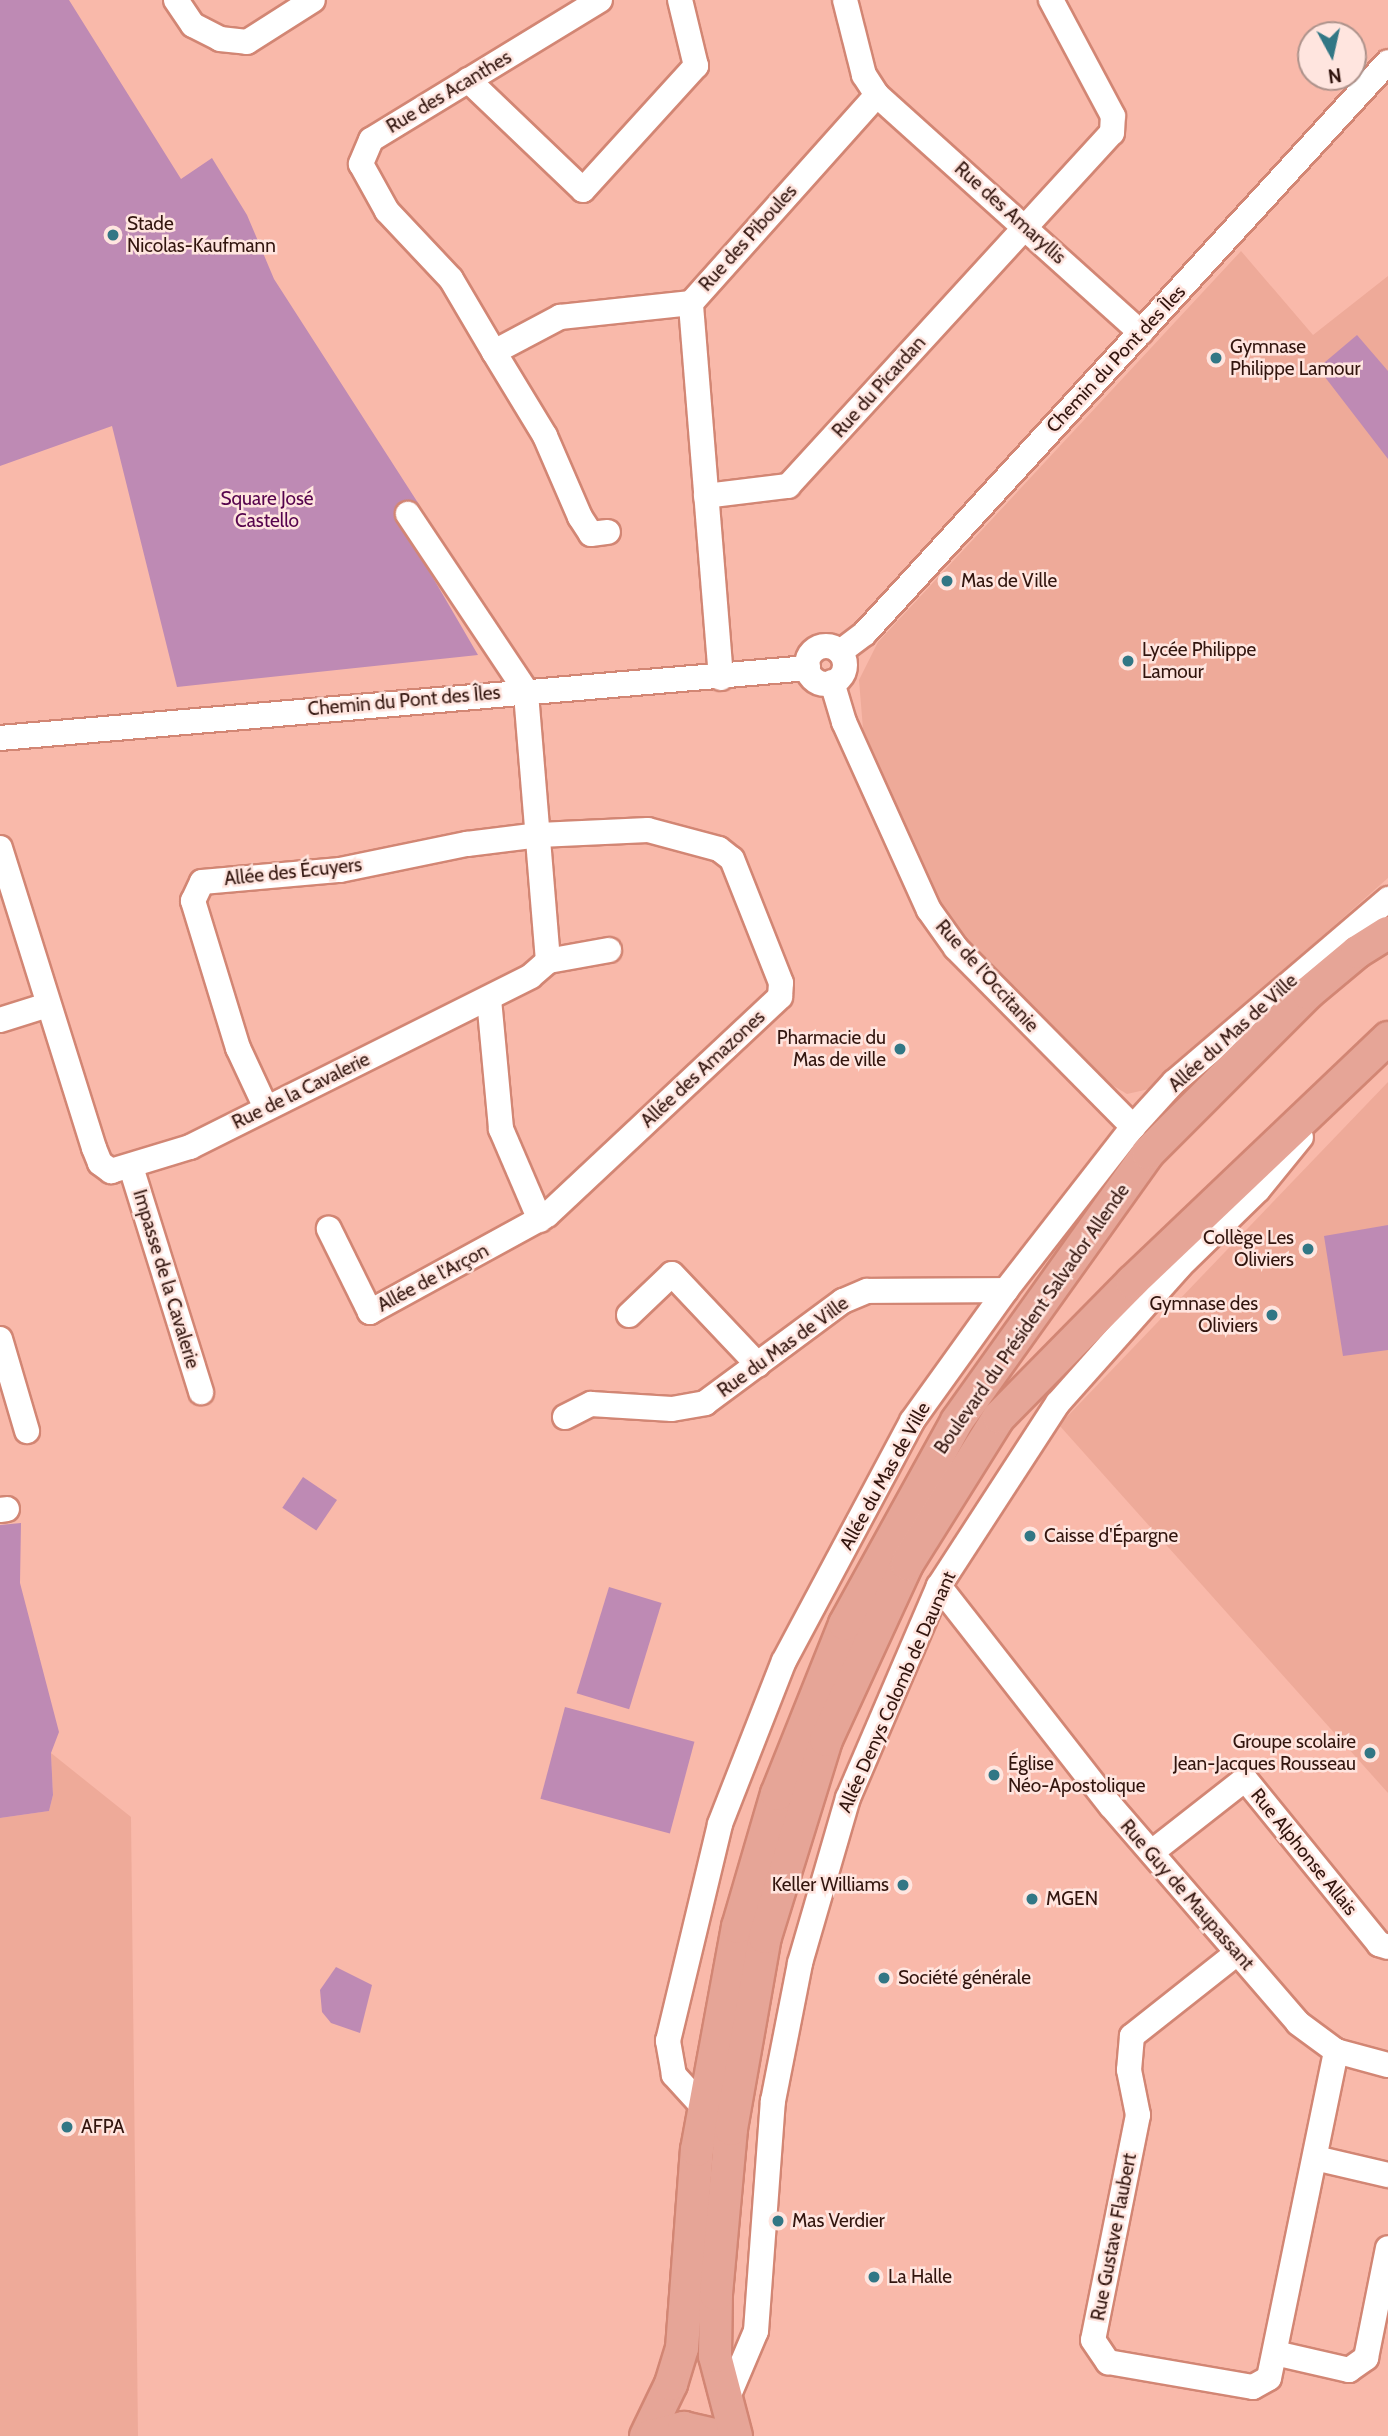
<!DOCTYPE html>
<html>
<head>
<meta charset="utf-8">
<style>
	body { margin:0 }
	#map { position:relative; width:1388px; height:2436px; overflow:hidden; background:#f9b9aa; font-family:Cabin,sans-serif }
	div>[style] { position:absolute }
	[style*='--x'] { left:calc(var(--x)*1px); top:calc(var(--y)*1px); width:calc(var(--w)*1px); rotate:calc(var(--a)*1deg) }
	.built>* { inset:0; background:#ea9 }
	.green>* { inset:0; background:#be8ab4; transform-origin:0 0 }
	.roads { filter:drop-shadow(2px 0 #d28674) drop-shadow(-2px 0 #d28674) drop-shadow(0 2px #d28674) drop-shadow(0 -2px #d28674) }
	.minor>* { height:24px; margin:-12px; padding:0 12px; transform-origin:12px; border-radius:12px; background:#fff }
	.minor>.ring { margin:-12px; padding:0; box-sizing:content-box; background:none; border:24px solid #fff; border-radius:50% }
	.major>* { height:32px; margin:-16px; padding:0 16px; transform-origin:16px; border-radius:16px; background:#e6a597 }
	.dots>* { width:19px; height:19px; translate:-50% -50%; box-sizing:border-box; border:4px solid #ffe5df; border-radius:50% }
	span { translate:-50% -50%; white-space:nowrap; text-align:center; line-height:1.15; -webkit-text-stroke:5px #ffe5df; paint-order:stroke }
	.street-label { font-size:19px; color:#32150e }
	.poi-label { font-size:19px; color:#32150e }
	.left { translate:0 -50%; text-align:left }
	.right { translate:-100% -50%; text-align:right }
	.park-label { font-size:19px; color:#56044d }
	.north { position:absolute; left:1297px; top:21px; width:70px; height:70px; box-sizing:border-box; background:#ffe5df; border:2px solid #ad928b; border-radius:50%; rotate:172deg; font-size:19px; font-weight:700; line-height:28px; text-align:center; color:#32150e }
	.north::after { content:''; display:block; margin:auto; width:24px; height:32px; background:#327785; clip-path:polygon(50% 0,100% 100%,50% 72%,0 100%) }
</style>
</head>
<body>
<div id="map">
	<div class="built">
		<i style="clip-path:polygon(1241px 251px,1313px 335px,1388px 276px,1388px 878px,1149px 1089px,1127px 1094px,1112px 1085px,946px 919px,863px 729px,859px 680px,878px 642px)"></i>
		<i style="clip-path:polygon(1388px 1082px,1388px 1793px,1059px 1425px)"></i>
		<i style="clip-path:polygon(51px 1753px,131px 1817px,138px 2436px,0 2436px,0 1818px,49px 1811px,53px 1795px)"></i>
	</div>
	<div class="green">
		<i style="clip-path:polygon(0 0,69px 0,181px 179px,212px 158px,247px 215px,274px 279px,420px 506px,400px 521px,478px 655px,177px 687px,112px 426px,0 466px)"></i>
		<i style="clip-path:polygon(1357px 335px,1388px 371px,1388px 459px,1318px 368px)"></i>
		<i style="clip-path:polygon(1388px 1225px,1388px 1350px,1343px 1356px,1324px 1236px)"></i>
		<i style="left:303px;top:1477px;width:41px;height:37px;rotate:34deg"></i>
		<i style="clip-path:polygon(21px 1523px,20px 1583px,59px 1732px,51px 1753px,53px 1795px,49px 1811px,0 1818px,0 1525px)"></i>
		<i style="left:609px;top:1587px;width:55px;height:111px;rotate:17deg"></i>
		<i style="left:565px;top:1707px;width:134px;height:95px;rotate:15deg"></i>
		<i style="clip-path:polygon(336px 1967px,372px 1985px,360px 2033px,331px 2023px,322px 2012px,320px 1990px)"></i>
	</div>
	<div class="roads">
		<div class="minor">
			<i style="--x:176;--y:0;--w:30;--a:56"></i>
			<i style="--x:193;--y:25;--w:30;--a:27"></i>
			<i style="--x:220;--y:39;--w:27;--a:6"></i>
			<i style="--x:247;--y:42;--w:78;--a:-32.5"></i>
			<i style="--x:600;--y:0;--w:268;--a:148.6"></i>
			<i style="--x:371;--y:140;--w:26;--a:113"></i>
			<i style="--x:361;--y:164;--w:54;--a:61"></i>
			<i style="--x:387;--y:211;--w:93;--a:46.7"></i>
			<i style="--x:451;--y:279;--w:85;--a:59.5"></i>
			<i style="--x:494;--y:352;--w:75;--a:-27.9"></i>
			<i style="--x:560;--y:317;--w:132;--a:-6.1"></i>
			<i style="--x:468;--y:80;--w:159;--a:43.7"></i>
			<i style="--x:583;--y:190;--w:168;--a:-47.7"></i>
			<i style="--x:696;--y:66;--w:68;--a:-103.6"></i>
			<i style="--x:877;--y:95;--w:355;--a:42"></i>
			<i style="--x:494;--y:352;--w:98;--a:58.7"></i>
			<i style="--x:545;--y:436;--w:88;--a:66.6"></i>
			<i style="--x:580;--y:517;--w:20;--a:57"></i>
			<i style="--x:591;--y:534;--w:17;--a:-7"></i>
			<i style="--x:706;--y:496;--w:83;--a:-7"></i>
			<i style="--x:788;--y:486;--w:479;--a:-47.5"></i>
			<i style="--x:1112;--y:133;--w:17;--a:-87"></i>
			<i style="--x:1113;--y:116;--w:132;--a:-118.1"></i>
			<i class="ring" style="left:807px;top:646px;width:14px;height:14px"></i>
			<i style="--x:840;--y:652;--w:31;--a:-37"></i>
			<i style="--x:865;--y:633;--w:774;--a:-47.51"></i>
			<i style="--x:721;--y:678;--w:376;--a:-94.6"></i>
			<i style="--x:691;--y:303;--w:279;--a:-48.2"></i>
			<i style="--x:877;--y:95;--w:24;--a:-123"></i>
			<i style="--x:864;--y:75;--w:77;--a:-104.2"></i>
			<i style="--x:832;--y:682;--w:42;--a:73.3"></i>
			<i style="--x:844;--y:722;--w:206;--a:65.7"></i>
			<i style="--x:929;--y:910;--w:47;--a:54.6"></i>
			<i style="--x:956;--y:948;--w:252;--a:45.3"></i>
			<i style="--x:0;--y:738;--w:811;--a:-4.95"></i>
			<i style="--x:0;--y:848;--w:314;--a:72.6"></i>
			<i style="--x:94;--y:1148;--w:16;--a:68"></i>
			<i style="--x:100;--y:1163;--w:14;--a:36"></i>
			<i style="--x:111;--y:1171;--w:83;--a:-16.9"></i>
			<i style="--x:190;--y:1147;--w:381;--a:-26.6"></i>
			<i style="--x:531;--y:976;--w:23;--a:-41"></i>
			<i style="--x:548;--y:961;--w:271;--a:-94.7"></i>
			<i style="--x:526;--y:691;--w:213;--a:-123.7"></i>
			<i style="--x:548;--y:961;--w:62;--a:-10.2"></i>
			<i style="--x:489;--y:999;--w:131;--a:84.7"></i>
			<i style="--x:501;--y:1129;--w:99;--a:66.8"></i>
			<i style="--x:0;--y:1020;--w:50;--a:-17.4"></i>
			<i style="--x:266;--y:1108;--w:66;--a:-115"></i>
			<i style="--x:238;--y:1048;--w:154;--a:-107"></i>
			<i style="--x:193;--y:901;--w:21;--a:-65"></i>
			<i style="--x:202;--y:882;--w:139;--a:-5"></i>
			<i style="--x:340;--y:870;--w:130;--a:-11.6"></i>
			<i style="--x:467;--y:844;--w:73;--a:-7.1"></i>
			<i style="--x:539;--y:835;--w:109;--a:-2.6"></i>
			<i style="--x:648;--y:830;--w:73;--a:15"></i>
			<i style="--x:719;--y:849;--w:16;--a:38"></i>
			<i style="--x:732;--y:859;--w:133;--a:68.4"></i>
			<i style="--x:781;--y:983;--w:14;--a:94"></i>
			<i style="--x:780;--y:997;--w:319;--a:136.9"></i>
			<i style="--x:547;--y:1215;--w:202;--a:151.3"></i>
			<i style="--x:370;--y:1312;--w:93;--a:-116.3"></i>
			<i style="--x:131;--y:1167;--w:236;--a:72.7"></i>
			<i style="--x:629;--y:1315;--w:59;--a:-43.6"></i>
			<i style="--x:672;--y:1274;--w:125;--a:46.6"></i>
			<i style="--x:0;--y:1339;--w:96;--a:73.6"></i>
			<i style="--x:565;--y:1417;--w:29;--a:-27"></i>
			<i style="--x:591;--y:1404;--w:81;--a:3.5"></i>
			<i style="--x:672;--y:1409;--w:34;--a:-10"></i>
			<i style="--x:705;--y:1403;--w:172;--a:-36.5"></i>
			<i style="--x:843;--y:1301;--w:26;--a:-23"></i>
			<i style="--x:867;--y:1291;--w:139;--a:-0.4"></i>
			<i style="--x:0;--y:1510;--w:7;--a:-8"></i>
			<i style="--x:939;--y:1586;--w:279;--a:52"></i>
			<i style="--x:1111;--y:1806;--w:286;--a:49.2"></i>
			<i style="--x:1298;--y:2023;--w:47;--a:36.4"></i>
			<i style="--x:1336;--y:2051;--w:54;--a:15.1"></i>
			<i style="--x:1152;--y:1852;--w:118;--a:-38.1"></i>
			<i style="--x:1245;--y:1779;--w:213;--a:50.9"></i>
			<i style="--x:1379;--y:1944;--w:9;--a:18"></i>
			<i style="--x:1237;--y:1953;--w:134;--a:141.7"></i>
			<i style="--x:1132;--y:2036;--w:34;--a:95"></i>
			<i style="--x:1129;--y:2070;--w:46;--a:78.7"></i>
			<i style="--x:1138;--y:2115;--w:229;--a:101.3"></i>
			<i style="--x:1093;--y:2340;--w:27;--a:56"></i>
			<i style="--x:1108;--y:2362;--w:147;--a:9.8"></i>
			<i style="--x:1253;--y:2387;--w:18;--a:-29"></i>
			<i style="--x:1269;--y:2378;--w:334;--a:-78.4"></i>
			<i style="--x:704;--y:2108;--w:45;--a:-132.3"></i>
			<i style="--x:674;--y:2075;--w:35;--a:-100"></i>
			<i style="--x:668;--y:2041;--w:223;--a:-76.5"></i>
			<i style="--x:720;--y:1824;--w:175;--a:-68.6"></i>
			<i style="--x:784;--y:1661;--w:272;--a:-61.9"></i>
			<i style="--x:912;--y:1421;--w:161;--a:-54.3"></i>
			<i style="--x:1006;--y:1290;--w:207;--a:-52.1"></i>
			<i style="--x:1133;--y:1127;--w:61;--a:-47.7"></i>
			<i style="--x:1174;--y:1082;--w:282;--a:-40.5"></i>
			<i style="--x:1315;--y:2158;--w:75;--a:13.1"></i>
			<i style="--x:1275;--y:2353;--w:76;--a:12.9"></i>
			<i style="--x:1349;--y:2370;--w:21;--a:-35"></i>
			<i style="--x:1366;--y:2358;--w:112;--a:-78.7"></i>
			<i style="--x:725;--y:2404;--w:79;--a:-67"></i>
			<i style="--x:756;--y:2331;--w:231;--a:-85.8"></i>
			<i style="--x:773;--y:2101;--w:141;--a:-78.9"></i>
			<i style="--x:800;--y:1963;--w:172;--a:-73.8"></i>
			<i style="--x:848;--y:1798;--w:231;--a:-66.8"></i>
			<i style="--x:939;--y:1586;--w:218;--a:-57"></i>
			<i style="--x:1058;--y:1403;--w:182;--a:-48.3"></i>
			<i style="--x:1179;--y:1267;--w:110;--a:-44.3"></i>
			<i style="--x:1258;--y:1190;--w:68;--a:-50.9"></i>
		</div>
		<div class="major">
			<i style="--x:646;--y:2436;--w:58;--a:-64.3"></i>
			<i style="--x:671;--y:2384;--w:38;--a:-73"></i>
			<i style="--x:682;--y:2348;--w:199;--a:-85.7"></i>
			<i style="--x:697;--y:2150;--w:227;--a:-79.6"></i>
			<i style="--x:738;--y:1927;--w:139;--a:-73.7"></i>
			<i style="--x:777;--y:1794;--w:183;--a:-68.2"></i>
			<i style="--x:845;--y:1624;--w:232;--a:-61.1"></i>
			<i style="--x:957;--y:1421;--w:329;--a:-54.5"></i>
			<i style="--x:1148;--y:1153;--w:226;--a:-45"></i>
			<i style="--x:1308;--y:993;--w:64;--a:-39.9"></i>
			<i style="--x:1357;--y:952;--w:36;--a:-32"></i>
			<i style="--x:651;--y:2436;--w:34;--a:-14"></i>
			<i style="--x:684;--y:2428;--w:36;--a:13"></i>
			<i style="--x:736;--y:2436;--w:83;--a:-104.7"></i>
			<i style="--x:715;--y:2356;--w:62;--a:-89.1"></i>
			<i style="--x:716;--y:2294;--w:166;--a:-84.8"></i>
			<i style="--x:731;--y:2129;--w:195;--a:-80"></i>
			<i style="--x:765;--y:1937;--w:206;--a:-72.8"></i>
			<i style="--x:826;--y:1740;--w:194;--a:-65.3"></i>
			<i style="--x:907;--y:1564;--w:173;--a:-58"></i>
			<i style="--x:999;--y:1417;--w:190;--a:-45.4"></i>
			<i style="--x:1132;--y:1282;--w:354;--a:-43.6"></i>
		</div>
	</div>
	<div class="dots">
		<i style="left:113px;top:235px;background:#327785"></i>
		<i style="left:1216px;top:358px;background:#327785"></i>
		<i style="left:947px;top:581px;background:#327785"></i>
		<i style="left:1128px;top:661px;background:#327785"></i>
		<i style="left:900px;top:1049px;background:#327785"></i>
		<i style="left:1308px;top:1249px;background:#327785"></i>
		<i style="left:1272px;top:1315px;background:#327785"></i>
		<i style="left:1030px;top:1536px;background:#327785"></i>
		<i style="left:1370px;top:1753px;background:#327785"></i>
		<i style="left:994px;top:1775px;background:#327785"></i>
		<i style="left:903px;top:1885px;background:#327785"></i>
		<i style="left:1032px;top:1899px;background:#327785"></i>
		<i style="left:884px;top:1978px;background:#327785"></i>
		<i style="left:67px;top:2127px;background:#327785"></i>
		<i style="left:778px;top:2221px;background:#327785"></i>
		<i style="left:874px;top:2277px;background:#327785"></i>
	</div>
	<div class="street-label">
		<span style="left:449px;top:92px;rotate:-31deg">Rue des Acanthes</span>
		<span style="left:1010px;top:213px;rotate:42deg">Rue des Amaryllis</span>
		<span style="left:748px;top:238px;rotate:-48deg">Rue des Piboules</span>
		<span style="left:1116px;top:359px;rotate:-47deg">Chemin du Pont des Îles</span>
		<span style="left:879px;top:387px;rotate:-48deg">Rue du Picardan</span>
		<span style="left:404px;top:701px;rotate:-5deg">Chemin du Pont des Îles</span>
		<span style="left:293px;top:872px;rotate:-6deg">Allée des Écuyers</span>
		<span style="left:987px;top:976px;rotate:48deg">Rue de l'Occitanie</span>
		<span style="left:1233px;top:1033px;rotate:-42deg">Allée du Mas de Ville</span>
		<span style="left:703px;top:1069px;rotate:-43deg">Allée des Amazones</span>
		<span style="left:301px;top:1091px;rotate:-26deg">Rue de la Cavalerie</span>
		<span style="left:433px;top:1278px;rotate:-28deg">Allée de l'Arçon</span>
		<span style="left:166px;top:1279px;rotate:73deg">Impasse de la Cavalerie</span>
		<span style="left:1032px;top:1319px;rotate:-55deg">Boulevard du Président Salvador Allende</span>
		<span style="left:783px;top:1347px;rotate:-36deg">Rue du Mas de Ville</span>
		<span style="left:885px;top:1476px;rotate:-61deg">Allée du Mas de Ville</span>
		<span style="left:897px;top:1692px;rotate:-66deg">Allée Denys Colomb de Daunant</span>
		<span style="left:1304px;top:1852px;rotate:51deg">Rue Alphonse Allais</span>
		<span style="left:1187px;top:1895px;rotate:49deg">Rue Guy de Maupassant</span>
		<span style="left:1114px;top:2237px;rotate:-79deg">Rue Gustave Flaubert</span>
	</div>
	<div class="poi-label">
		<span class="left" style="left:127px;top:235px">Stade<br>Nicolas-Kaufmann</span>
		<span class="left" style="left:1230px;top:358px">Gymnase<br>Philippe Lamour</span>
		<span class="left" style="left:961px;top:581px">Mas de Ville</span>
		<span class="left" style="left:1142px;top:661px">Lycée Philippe<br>Lamour</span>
		<span class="right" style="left:886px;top:1049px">Pharmacie du<br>Mas de ville</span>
		<span class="right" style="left:1294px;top:1249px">Collège Les<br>Oliviers</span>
		<span class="right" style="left:1258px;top:1315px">Gymnase des<br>Oliviers</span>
		<span class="left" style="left:1044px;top:1536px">Caisse d'Épargne</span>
		<span class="right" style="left:1356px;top:1753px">Groupe scolaire<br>Jean-Jacques Rousseau</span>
		<span class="left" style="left:1008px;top:1775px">Église<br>Néo-Apostolique</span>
		<span class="right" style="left:889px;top:1885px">Keller Williams</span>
		<span class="left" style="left:1046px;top:1899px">MGEN</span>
		<span class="left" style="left:898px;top:1978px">Société générale</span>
		<span class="left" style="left:81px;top:2127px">AFPA</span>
		<span class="left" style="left:792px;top:2221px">Mas Verdier</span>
		<span class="left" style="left:888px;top:2277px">La Halle</span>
	</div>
	<div class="park-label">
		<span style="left:267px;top:510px">Square José<br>Castello</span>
	</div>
	<div class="north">N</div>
</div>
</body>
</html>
